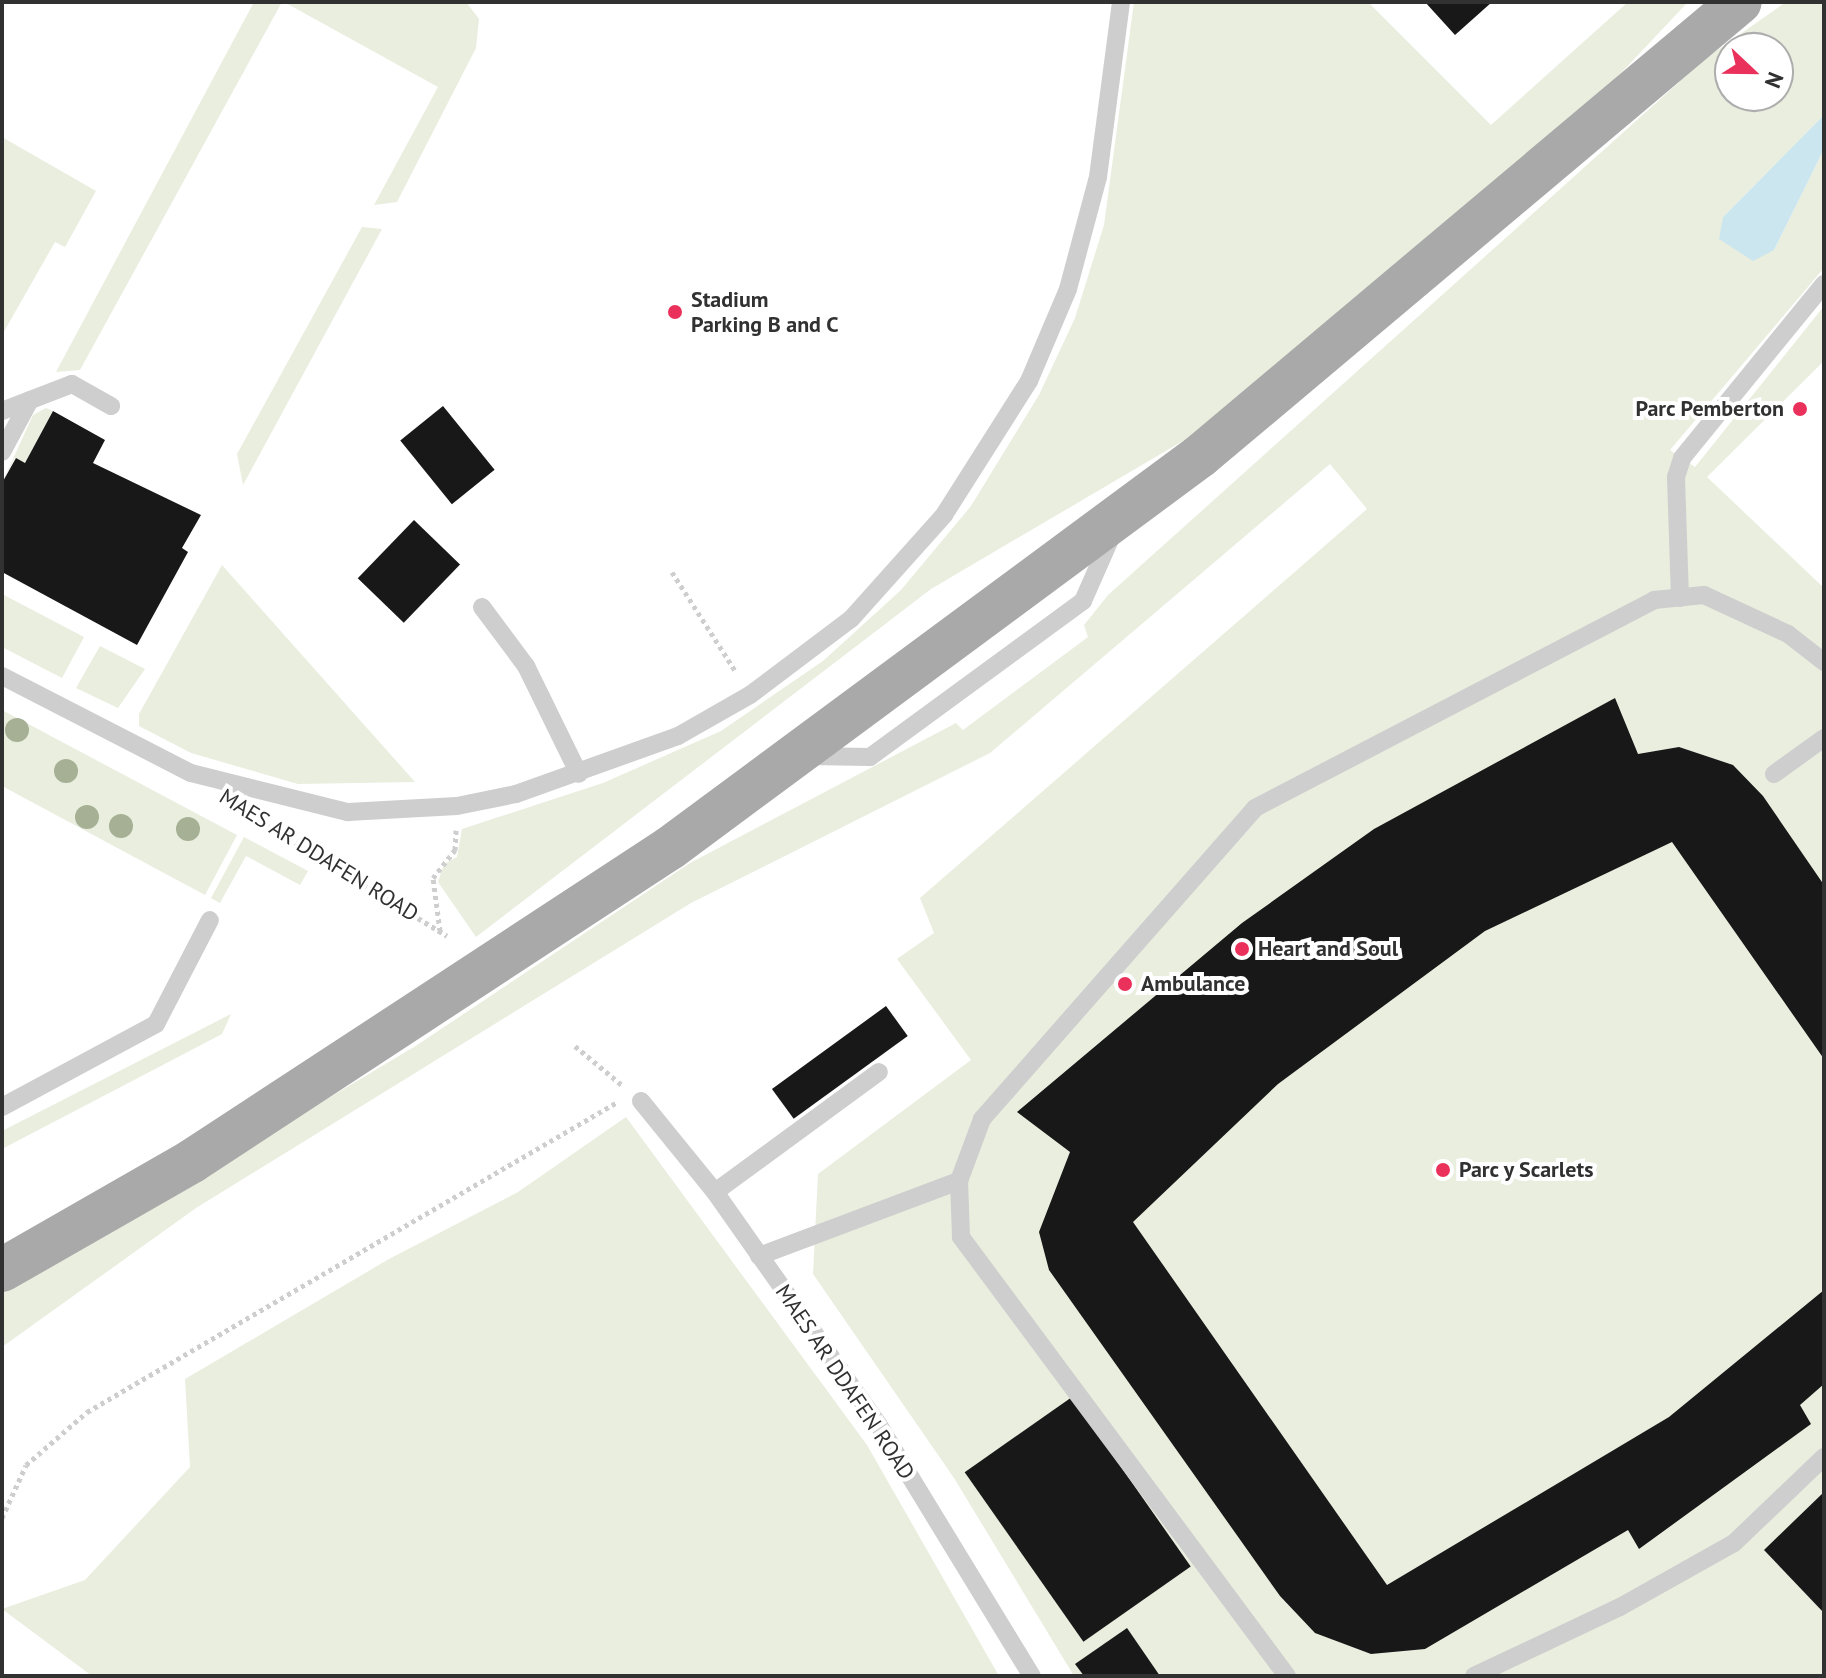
<!DOCTYPE html>
<html>
<head>
<meta charset="utf-8">
<style>
	body { margin:0 }
	#map { position:relative; width:1826px; height:1678px; overflow:hidden; background:#fff; font-family:"PT Sans",sans-serif }
	div>[style] { position:absolute }
	[style*='--x'] { left:calc(var(--x)*1px); top:calc(var(--y)*1px); width:calc(var(--w)*1px); rotate:calc(var(--a)*1deg) }
	.green>* { inset:0; background:#e9eedf }
	.water>* { inset:0; background:#cbe6ee }
	.building>* { inset:0; background:#181818; transform-origin:0 0 }
	.path>* { height:5px; margin-top:-2.5px; transform-origin:0; background:repeating-linear-gradient(90deg,#cecece 0 4px,transparent 0 8px) }
	.lane>* { height:18px; margin:-9px; padding:0 9px; transform-origin:9px; border-radius:9px; background:#cecece }
	.primary>* { height:44px; margin:-22px; padding:0 22px; transform-origin:22px; border-radius:22px; background:#a9a9a9 }
	.trees>* { width:24px; height:24px; margin:-12px; border-radius:50%; background:#a5b094 }
	.dots>* { width:22px; height:22px; translate:-50% -50%; box-sizing:border-box; border:4px solid #fff; border-radius:50% }
	span { translate:-50% -50%; white-space:nowrap; text-align:center; line-height:1.15; -webkit-text-stroke:8px #fff; paint-order:stroke }
	.poi-label { font-size:22px; color:#313131; font-weight:700 }
	.left { translate:0 -50%; text-align:left }
	.right { translate:-100% -50%; text-align:right }
	.street-label { font-size:22px; color:#313131 }
	.frame { position:absolute; inset:0; border:4px solid #313131; pointer-events:none }
	.north { position:absolute; left:1714px; top:32px; width:80px; height:80px; box-sizing:border-box; background:#fff; border:2px solid #adadad; border-radius:50%; rotate:112deg; font-size:22px; font-weight:700; line-height:32px; text-align:center; color:#313131 }
	.north::after { content:''; display:block; margin:auto; width:28px; height:36px; background:#ea315b; clip-path:polygon(50% 0,100% 100%,50% 72%,0 100%) }
</style>
</head>
<body>
<div id="map">
	<div class="green">
		<i style="clip-path:polygon(254px 2px,282px 2px,80px 370px,56px 372px)"></i>
		<i style="clip-path:polygon(284px 2px,466px 2px,479px 19px,476px 48px,397px 202px,374px 205px,438px 87px)"></i>
		<i style="clip-path:polygon(1134px 2px,1368px 2px,1491px 125px,1628px 2px,1688px 2px,1605px 90px,1193px 435px,931px 589px,476px 937px,438px 882px,444px 864px,457px 857px,462px 829px,603px 783px,721px 731px,823px 661px,901px 590px,971px 506px,1039px 395px,1075px 318px,1104px 225px)"></i>
		<i style="clip-path:polygon(evenodd,1786px 2px,1824px 2px,1824px 115px,1723px 217px,1774px 250px,1824px 149px,1824px 268px,1670px 450px,1695px 467px,1824px 306px,1824px 361px,1707px 477px,1824px 588px,1824px 1676px,1074px 1676px,954px 1478px,813px 1274px,818px 1174px,971px 1060px,897px 959px,934px 933px,920px 898px,1367px 509px,1330px 464px,990px 753px,691px 903px,196px 1208px,2px 1347px,2px 1293px,414px 1047px,690px 863px,956px 723px,963px 730px,1088px 637px,1084px 625px,1108px 595px,1706px 58px,1786px 2px,1730px 48px,1778px 48px,1778px 96px,1730px 96px,1730px 48px)"></i>
		<i style="clip-path:polygon(2px 137px,96px 191px,65px 247px,55px 242px,2px 335px)"></i>
		<i style="clip-path:polygon(362px 227px,382px 229px,243px 485px,237px 454px)"></i>
		<i style="clip-path:polygon(46px 408px,53px 411px,25px 463px,15px 458px,2px 483px,33px 415px)"></i>
		<i style="clip-path:polygon(222px 565px,415px 782px,298px 784px,191px 753px,139px 726px,139px 714px)"></i>
		<i style="clip-path:polygon(2px 594px,84px 637px,62px 678px,2px 647px)"></i>
		<i style="clip-path:polygon(100px 646px,145px 669px,118px 708px,76px 688px)"></i>
		<i style="clip-path:polygon(2px 710px,237px 835px,205px 895px,2px 786px)"></i>
		<i style="clip-path:polygon(244px 837px,308px 871px,300px 885px,246px 856px,220px 903px,211px 898px)"></i>
		<i style="clip-path:polygon(231px 1014px,222px 1034px,2px 1149px,2px 1131px)"></i>
		<i style="clip-path:polygon(626px 1117px,867px 1445px,999px 1676px,92px 1676px,2px 1609px,85px 1580px,190px 1467px,185px 1379px,389px 1259px,518px 1192px)"></i>
	</div>
	<div class="water">
		<i style="clip-path:polygon(1824px 115px,1824px 149px,1774px 250px,1753px 261px,1719px 239px,1723px 217px)"></i>
	</div>
	<div class="building">
		<i style="clip-path:polygon(1425px 2px,1492px 2px,1455px 35px)"></i>
		<i style="left:443px;top:406px;width:82px;height:55px;rotate:51deg"></i>
		<i style="clip-path:polygon(53px 411px,105px 440px,93px 463px,201px 515px,182px 548px,188px 552px,137px 645px,2px 572px,2px 483px,16px 458px,25px 463px)"></i>
		<i style="left:414px;top:520px;width:64px;height:81px;rotate:44deg"></i>
		<i style="clip-path:polygon(1615px 698px,1638px 754px,1679px 747px,1733px 765px,1763px 796px,1824px 885px,1824px 1059px,1672px 842px,1485px 931px,1278px 1084px,1133px 1222px,1387px 1585px,1669px 1417px,1824px 1290px,1824px 1384px,1800px 1405px,1811px 1424px,1639px 1549px,1628px 1530px,1425px 1649px,1371px 1654px,1315px 1633px,1280px 1596px,1049px 1270px,1039px 1232px,1070px 1152px,1017px 1112px,1242px 923px,1374px 829px)"></i>
		<i style="left:886px;top:1006px;width:37px;height:141px;rotate:54deg"></i>
		<i style="left:1072px;top:1397px;width:207px;height:131px;rotate:55deg"></i>
		<i style="clip-path:polygon(1824px 1492px,1824px 1613px,1764px 1550px)"></i>
		<i style="clip-path:polygon(1127px 1628px,1160px 1676px,1084px 1676px,1075px 1664px)"></i>
	</div>
	<div class="path">
		<i style="--x:672;--y:572;--w:119;--a:57.4"></i>
		<i style="--x:254;--y:818;--w:226;--a:31.4"></i>
		<i style="--x:440;--y:931;--w:53;--a:-97.5"></i>
		<i style="--x:433;--y:878;--w:36;--a:-52"></i>
		<i style="--x:455;--y:850;--w:20;--a:-87"></i>
		<i style="--x:575;--y:1046;--w:61;--a:39.7"></i>
		<i style="--x:2;--y:1518;--w:58;--a:-65.6"></i>
		<i style="--x:26;--y:1465;--w:81;--a:-41"></i>
		<i style="--x:87;--y:1412;--w:614;--a:-30.32"></i>
	</div>
	<div class="lane">
		<i style="--x:2;--y:411;--w:75;--a:-21.1"></i>
		<i style="--x:72;--y:384;--w:45;--a:29.4"></i>
		<i style="--x:2;--y:452;--w:59;--a:-61.7"></i>
		<i style="--x:1680;--y:598;--w:121;--a:-91.9"></i>
		<i style="--x:1676;--y:477;--w:20;--a:-72"></i>
		<i style="--x:1682;--y:458;--w:225;--a:-50.8"></i>
		<i style="--x:482;--y:607;--w:74;--a:53.3"></i>
		<i style="--x:526;--y:666;--w:120;--a:63.9"></i>
		<i style="--x:2;--y:676;--w:212;--a:27.2"></i>
		<i style="--x:191;--y:773;--w:162;--a:14"></i>
		<i style="--x:348;--y:812;--w:109;--a:-3.2"></i>
		<i style="--x:457;--y:806;--w:60;--a:-11.5"></i>
		<i style="--x:516;--y:794;--w:172;--a:-19.7"></i>
		<i style="--x:678;--y:736;--w:83;--a:-29.7"></i>
		<i style="--x:750;--y:695;--w:126;--a:-37"></i>
		<i style="--x:851;--y:619;--w:140;--a:-48.2"></i>
		<i style="--x:944;--y:515;--w:159;--a:-57.6"></i>
		<i style="--x:1029;--y:381;--w:100;--a:-67"></i>
		<i style="--x:1068;--y:289;--w:116;--a:-75"></i>
		<i style="--x:1098;--y:177;--w:177;--a:-82.5"></i>
		<i style="--x:808;--y:756;--w:62;--a:0.9"></i>
		<i style="--x:870;--y:757;--w:264;--a:-36.2"></i>
		<i style="--x:1083;--y:601;--w:72;--a:-66.3"></i>
		<i style="--x:1774;--y:774;--w:62;--a:-35.8"></i>
		<i style="--x:641;--y:1101;--w:117;--a:50.9"></i>
		<i style="--x:715;--y:1192;--w:284;--a:54.9"></i>
		<i style="--x:878;--y:1424;--w:295;--a:58.6"></i>
		<i style="--x:2;--y:1107;--w:175;--a:-28.3"></i>
		<i style="--x:156;--y:1024;--w:117;--a:-62.6"></i>
		<i style="--x:715;--y:1192;--w:203;--a:-36.2"></i>
		<i style="--x:759;--y:1256;--w:214;--a:-20.6"></i>
		<i style="--x:1287;--y:1676;--w:547;--a:-126.6"></i>
		<i style="--x:961;--y:1237;--w:56;--a:-92"></i>
		<i style="--x:959;--y:1181;--w:66;--a:-69.6"></i>
		<i style="--x:982;--y:1119;--w:414;--a:-48.7"></i>
		<i style="--x:1255;--y:808;--w:450;--a:-27.5"></i>
		<i style="--x:1654;--y:600;--w:50;--a:-5.7"></i>
		<i style="--x:1704;--y:595;--w:93;--a:24.9"></i>
		<i style="--x:1788;--y:634;--w:46;--a:37.9"></i>
		<i style="--x:1474;--y:1676;--w:161;--a:-25.3"></i>
		<i style="--x:1620;--y:1607;--w:131;--a:-29.3"></i>
		<i style="--x:1734;--y:1543;--w:124;--a:-43.7"></i>
	</div>
	<div class="primary">
		<i style="--x:2;--y:1270;--w:219;--a:-29.8"></i>
		<i style="--x:192;--y:1161;--w:571;--a:-33.22"></i>
		<i style="--x:670;--y:848;--w:659;--a:-36.49"></i>
		<i style="--x:1200;--y:456;--w:705;--a:-40.06"></i>
	</div>
	<div class="trees">
		<i style="left:17px;top:730px"></i>
		<i style="left:66px;top:771px"></i>
		<i style="left:87px;top:817px"></i>
		<i style="left:121px;top:826px"></i>
		<i style="left:188px;top:829px"></i>
	</div>
	<div class="dots">
		<i style="left:675px;top:312px;background:#ea315b"></i>
		<i style="left:1800px;top:409px;background:#ea315b"></i>
		<i style="left:1242px;top:949px;background:#ea315b"></i>
		<i style="left:1125px;top:984px;background:#ea315b"></i>
		<i style="left:1443px;top:1170px;background:#ea315b"></i>
	</div>
	<div class="poi-label">
		<span class="left" style="left:691px;top:312px">Stadium<br>Parking B and C</span>
		<span class="right" style="left:1784px;top:409px">Parc Pemberton</span>
		<span class="left" style="left:1258px;top:949px">Heart and Soul</span>
		<span class="left" style="left:1141px;top:984px">Ambulance</span>
		<span class="left" style="left:1459px;top:1170px">Parc y Scarlets</span>
	</div>
	<div class="street-label">
		<span style="left:319px;top:855px;rotate:32deg">MAES AR DDAFEN ROAD</span>
		<span style="left:845px;top:1382px;rotate:56deg">MAES AR DDAFEN ROAD</span>
	</div>
	<div class="frame"></div>
	<div class="north">N</div>
</div>
</body>
</html>
